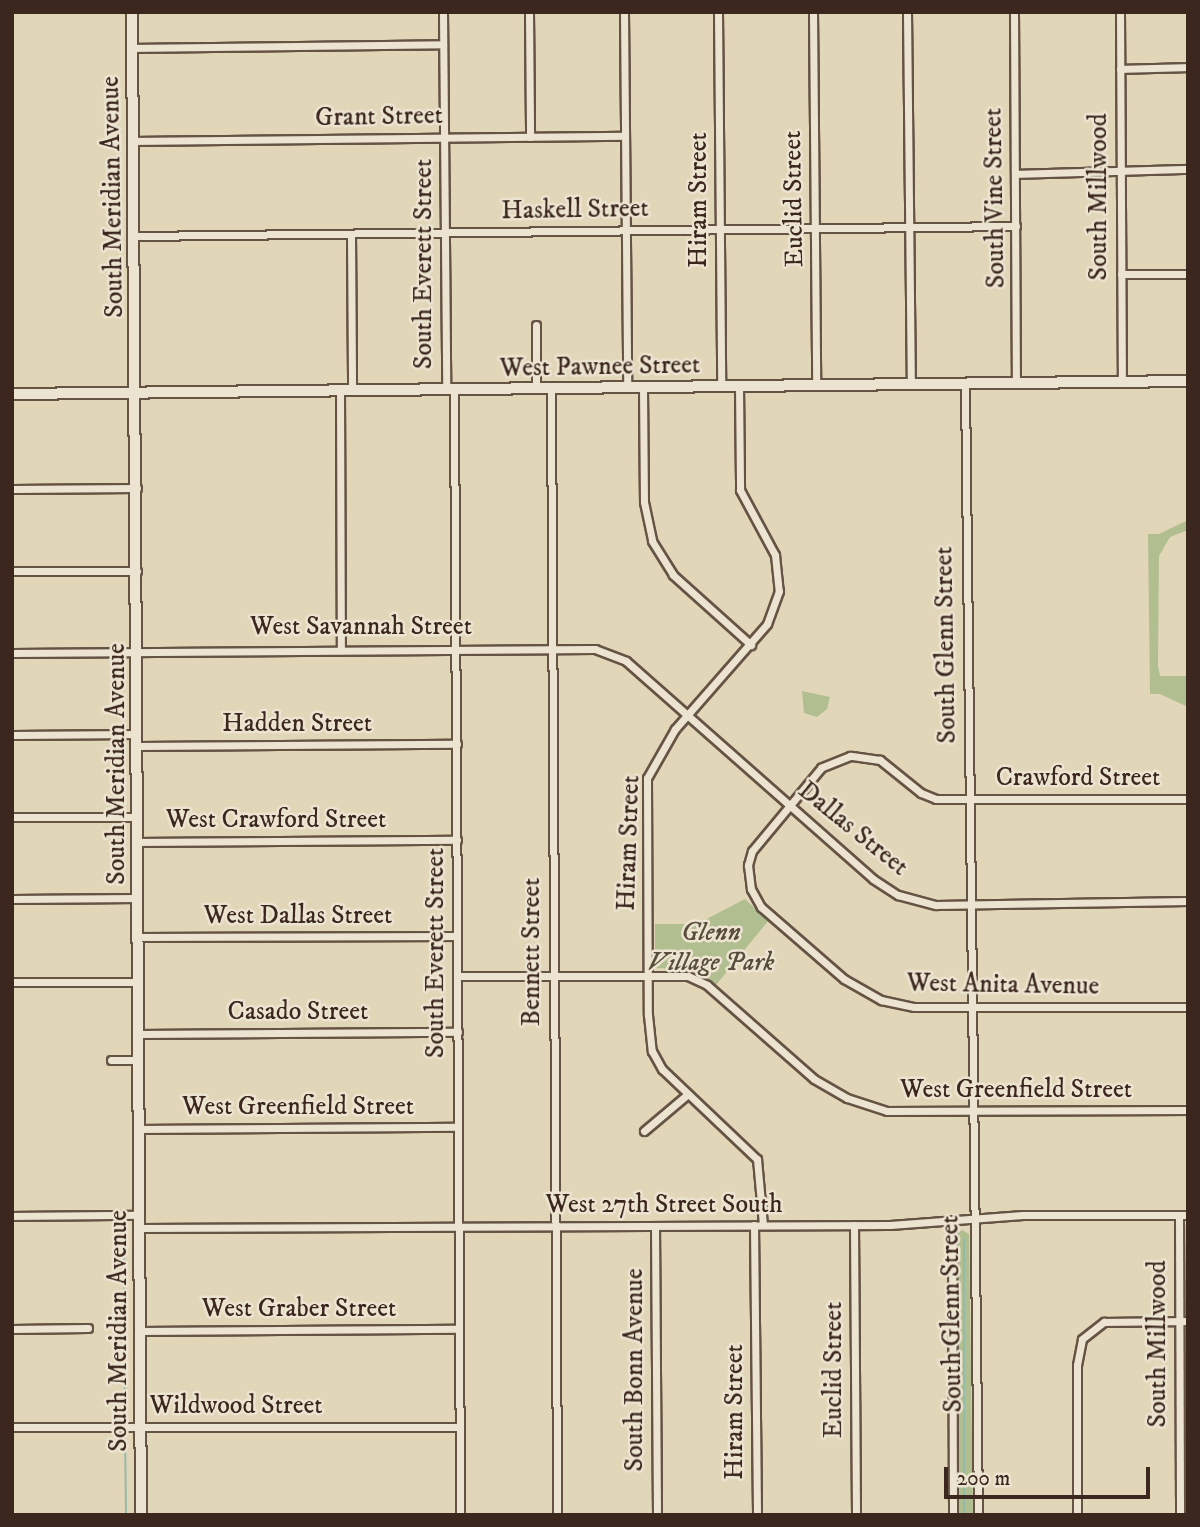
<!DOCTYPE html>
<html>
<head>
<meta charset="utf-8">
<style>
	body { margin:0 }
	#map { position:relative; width:1200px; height:1527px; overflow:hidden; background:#e2d6b8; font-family:"IM FELL DW Pica",serif }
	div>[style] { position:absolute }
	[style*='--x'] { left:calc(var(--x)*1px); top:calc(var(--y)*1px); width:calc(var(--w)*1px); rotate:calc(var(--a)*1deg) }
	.green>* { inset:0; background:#b1be90 }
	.stream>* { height:2px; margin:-1px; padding:0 1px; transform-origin:1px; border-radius:1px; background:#96baa9 }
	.roads { filter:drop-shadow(2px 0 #655344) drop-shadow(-2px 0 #655344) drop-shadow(0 2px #655344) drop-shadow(0 -2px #655344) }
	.minor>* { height:7px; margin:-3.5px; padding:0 3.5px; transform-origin:3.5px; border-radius:3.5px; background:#ece4d1 }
	.secondary>* { height:10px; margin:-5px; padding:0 5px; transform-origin:5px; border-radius:5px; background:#ece4d1 }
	span { translate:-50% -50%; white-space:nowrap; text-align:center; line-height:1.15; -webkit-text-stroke:5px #ece4d1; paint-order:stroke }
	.street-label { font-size:26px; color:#3b271e }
	.park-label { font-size:26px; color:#584d3a; font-style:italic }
	.frame { position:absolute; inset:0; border:14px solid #3b271e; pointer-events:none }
	.scale { position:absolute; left:944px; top:1467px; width:206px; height:32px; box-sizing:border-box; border:4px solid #3b271e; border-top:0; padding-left:9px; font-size:21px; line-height:24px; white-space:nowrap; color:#3b271e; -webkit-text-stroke:5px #ece4d1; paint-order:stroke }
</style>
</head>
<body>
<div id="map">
	<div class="green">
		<i style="clip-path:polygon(1188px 520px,1188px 530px,1170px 537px,1159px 556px,1158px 666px,1160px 676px,1188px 676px,1188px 707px,1160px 694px,1150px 694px,1148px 534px,1159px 534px)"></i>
		<i style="clip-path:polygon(802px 691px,830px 697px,827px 709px,817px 717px,804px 713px)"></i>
		<i style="clip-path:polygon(745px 899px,768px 921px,716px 985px,685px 969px,655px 968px,655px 924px,697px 924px)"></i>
		<i style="clip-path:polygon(962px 1230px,969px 1234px,973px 1515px,958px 1515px,956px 1235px)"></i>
	</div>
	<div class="stream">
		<i style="--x:124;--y:1227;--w:193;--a:89.7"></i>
		<i style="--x:964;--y:1239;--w:276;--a:90"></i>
		<i style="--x:125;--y:1432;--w:83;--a:89.3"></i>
	</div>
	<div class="roads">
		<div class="minor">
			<i style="--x:443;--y:12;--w:378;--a:89.5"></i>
			<i style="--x:529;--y:12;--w:125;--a:89.5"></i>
			<i style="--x:624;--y:12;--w:376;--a:89.5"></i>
			<i style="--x:718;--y:12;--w:375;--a:89.5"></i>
			<i style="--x:813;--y:12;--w:374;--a:89.5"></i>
			<i style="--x:907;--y:12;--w:373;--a:89.4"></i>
			<i style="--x:1014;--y:12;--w:372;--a:89.7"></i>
			<i style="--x:1120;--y:12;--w:370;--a:89.7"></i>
			<i style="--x:132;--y:48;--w:311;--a:-0.7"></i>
			<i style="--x:1120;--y:69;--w:68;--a:-1.7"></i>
			<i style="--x:134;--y:141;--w:490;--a:-0.6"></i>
			<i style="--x:1016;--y:174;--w:172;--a:-1.7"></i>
			<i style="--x:351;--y:234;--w:157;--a:89.6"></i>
			<i style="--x:135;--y:236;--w:881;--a:-0.65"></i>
			<i style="--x:1121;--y:274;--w:67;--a:0"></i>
			<i style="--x:536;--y:325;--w:64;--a:90"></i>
			<i style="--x:965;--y:384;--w:1131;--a:89.34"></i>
			<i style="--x:739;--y:386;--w:104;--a:89.4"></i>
			<i style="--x:740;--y:490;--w:74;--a:61.7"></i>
			<i style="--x:775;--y:555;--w:36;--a:84"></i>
			<i style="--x:779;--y:591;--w:35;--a:110"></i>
			<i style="--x:767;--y:624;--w:140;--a:131.2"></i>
			<i style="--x:675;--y:729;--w:56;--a:119.7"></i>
			<i style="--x:647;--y:778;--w:237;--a:89.8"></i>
			<i style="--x:648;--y:1015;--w:36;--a:84"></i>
			<i style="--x:652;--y:1051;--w:21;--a:61"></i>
			<i style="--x:662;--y:1069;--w:131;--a:43.5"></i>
			<i style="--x:757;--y:1159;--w:66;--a:84.8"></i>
			<i style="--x:643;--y:388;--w:114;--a:89.5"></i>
			<i style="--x:644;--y:502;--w:40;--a:78"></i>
			<i style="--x:652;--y:541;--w:40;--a:58"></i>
			<i style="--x:673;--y:575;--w:105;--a:41.9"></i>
			<i style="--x:551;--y:389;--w:1126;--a:89.69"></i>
			<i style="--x:454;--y:390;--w:1125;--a:89.69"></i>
			<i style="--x:340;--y:391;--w:257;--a:89.8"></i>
			<i style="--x:12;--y:489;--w:125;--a:-0.5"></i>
			<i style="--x:12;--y:571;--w:125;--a:0"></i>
			<i style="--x:12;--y:653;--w:583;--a:-0.39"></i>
			<i style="--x:595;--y:649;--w:33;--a:21"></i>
			<i style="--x:626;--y:661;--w:329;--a:41.4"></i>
			<i style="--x:873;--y:879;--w:30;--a:33"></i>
			<i style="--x:898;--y:895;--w:39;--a:15"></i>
			<i style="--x:936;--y:905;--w:252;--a:-0.9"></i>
			<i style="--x:12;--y:735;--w:125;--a:-0.5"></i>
			<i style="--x:138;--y:746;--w:319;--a:-0.4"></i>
			<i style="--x:1188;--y:799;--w:252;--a:180"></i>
			<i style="--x:936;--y:799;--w:16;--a:-158"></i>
			<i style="--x:921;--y:793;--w:53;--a:-141.2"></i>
			<i style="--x:880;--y:760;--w:30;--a:-172"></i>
			<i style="--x:850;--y:756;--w:31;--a:158"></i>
			<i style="--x:821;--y:768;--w:108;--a:129.7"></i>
			<i style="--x:752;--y:851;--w:15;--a:106"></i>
			<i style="--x:748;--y:865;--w:24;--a:83"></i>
			<i style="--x:751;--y:889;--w:21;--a:61"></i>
			<i style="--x:761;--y:907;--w:110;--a:40.9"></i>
			<i style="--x:844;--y:979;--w:43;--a:29.6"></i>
			<i style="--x:881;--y:1000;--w:34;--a:12"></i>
			<i style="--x:914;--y:1007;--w:274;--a:0"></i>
			<i style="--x:12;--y:817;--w:126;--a:0"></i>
			<i style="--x:138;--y:842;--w:319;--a:-0.4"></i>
			<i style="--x:12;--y:899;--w:126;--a:-0.5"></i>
			<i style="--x:139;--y:937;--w:318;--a:-0.2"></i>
			<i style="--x:458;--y:976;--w:230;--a:0"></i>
			<i style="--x:688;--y:976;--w:21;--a:25"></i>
			<i style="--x:707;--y:985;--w:142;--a:41.3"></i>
			<i style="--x:814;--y:1079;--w:38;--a:30"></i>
			<i style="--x:847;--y:1098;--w:42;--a:18"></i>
			<i style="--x:887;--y:1111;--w:301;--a:-0.2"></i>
			<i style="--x:12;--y:982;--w:126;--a:0"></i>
			<i style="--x:139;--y:1034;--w:319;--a:-0.4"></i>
			<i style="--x:111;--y:1060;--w:28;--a:0"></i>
			<i style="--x:139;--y:1129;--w:319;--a:-0.4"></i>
			<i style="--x:644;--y:1131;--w:57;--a:-40.1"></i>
			<i style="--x:1179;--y:1215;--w:300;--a:89.8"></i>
			<i style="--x:12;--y:1216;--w:127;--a:-0.5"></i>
			<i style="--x:952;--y:1220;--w:295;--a:89.8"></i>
			<i style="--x:754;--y:1225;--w:290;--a:89.4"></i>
			<i style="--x:854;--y:1225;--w:290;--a:89.6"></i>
			<i style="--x:655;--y:1226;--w:289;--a:89.6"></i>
			<i style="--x:139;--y:1228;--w:751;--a:-0.23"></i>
			<i style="--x:890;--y:1225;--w:133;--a:-4.3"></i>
			<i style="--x:1023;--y:1215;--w:165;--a:0"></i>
			<i style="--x:12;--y:1329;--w:76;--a:-0.8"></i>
			<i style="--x:140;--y:1331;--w:319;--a:-0.4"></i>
			<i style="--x:12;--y:1427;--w:447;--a:0"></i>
			<i style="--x:1077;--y:1515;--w:150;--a:-90"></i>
			<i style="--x:1077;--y:1365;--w:26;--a:-79"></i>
			<i style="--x:1082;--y:1339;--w:28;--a:-38"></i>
			<i style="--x:1104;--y:1322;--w:84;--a:-0.7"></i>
		</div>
		<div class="secondary">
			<i style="--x:132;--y:12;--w:1503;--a:89.66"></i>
			<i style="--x:12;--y:394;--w:1176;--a:-0.63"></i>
		</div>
	</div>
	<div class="street-label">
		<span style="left:379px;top:117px;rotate:-1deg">Grant Street</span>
		<span style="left:113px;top:197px;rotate:-91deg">South Meridian Avenue</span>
		<span style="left:1099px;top:197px;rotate:-90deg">South Millwood</span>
		<span style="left:995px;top:198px;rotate:-91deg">South Vine Street</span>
		<span style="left:794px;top:199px;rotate:-91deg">Euclid Street</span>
		<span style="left:699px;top:200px;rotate:-90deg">Hiram Street</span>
		<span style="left:575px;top:210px;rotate:-1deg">Haskell Street</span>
		<span style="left:424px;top:264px;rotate:-90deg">South Everett Street</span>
		<span style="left:600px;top:367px;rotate:-1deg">West Pawnee Street</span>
		<span style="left:361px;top:627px">West Savannah Street</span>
		<span style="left:946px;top:645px;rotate:-91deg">South Glenn Street</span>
		<span style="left:297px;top:724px">Hadden Street</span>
		<span style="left:117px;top:764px;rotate:-90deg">South Meridian Avenue</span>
		<span style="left:1078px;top:778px">Crawford Street</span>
		<span style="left:276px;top:820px">West Crawford Street</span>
		<span style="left:853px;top:829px;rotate:39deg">Dallas Street</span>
		<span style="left:629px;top:843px;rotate:-88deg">Hiram Street</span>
		<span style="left:298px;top:916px">West Dallas Street</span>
		<span style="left:532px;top:952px;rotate:-90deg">Bennett Street</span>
		<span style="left:436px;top:953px;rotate:-90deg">South Everett Street</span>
		<span style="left:1003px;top:985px;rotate:1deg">West Anita Avenue</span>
		<span style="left:298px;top:1012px">Casado Street</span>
		<span style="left:1016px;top:1090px">West Greenfield Street</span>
		<span style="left:298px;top:1107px">West Greenfield Street</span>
		<span style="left:664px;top:1205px">West 27th Street South</span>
		<span style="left:299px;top:1309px">West Graber Street</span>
		<span style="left:952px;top:1314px;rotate:-91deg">South Glenn Street</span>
		<span style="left:119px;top:1331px;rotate:-90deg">South Meridian Avenue</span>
		<span style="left:1158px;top:1344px;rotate:-90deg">South Millwood</span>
		<span style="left:635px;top:1370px;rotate:-90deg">South Bonn Avenue</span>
		<span style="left:834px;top:1370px;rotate:-90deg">Euclid Street</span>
		<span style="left:236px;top:1406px">Wildwood Street</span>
		<span style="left:735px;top:1412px;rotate:-90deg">Hiram Street</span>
	</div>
	<div class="park-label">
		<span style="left:711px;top:948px">Glenn<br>Village Park</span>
	</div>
	<div class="frame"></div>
	<div class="scale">200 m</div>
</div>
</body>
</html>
